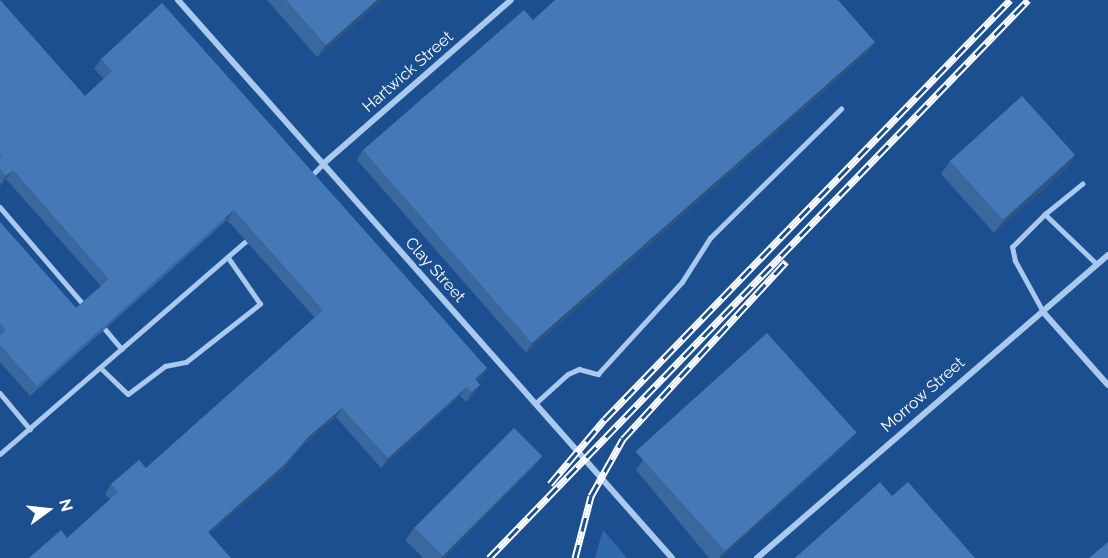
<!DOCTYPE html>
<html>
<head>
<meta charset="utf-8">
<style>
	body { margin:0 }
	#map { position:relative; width:1108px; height:558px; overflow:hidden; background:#1b4f8f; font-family:Raleway,sans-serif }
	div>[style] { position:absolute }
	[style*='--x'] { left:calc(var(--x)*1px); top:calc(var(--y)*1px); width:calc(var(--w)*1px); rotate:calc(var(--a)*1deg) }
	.green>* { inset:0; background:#2e69ad }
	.service>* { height:4.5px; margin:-2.25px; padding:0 2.25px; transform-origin:2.25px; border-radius:2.25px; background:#a9c9ee }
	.minor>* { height:6px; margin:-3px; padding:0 3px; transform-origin:3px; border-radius:3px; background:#a9c9ee }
	.rail>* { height:7px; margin-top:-3.5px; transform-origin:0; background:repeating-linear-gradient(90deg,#1b4f8f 0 14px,#fff 0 28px); box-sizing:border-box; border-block:2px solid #fff }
	.wall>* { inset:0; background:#3a679d }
	.shaded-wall>* { inset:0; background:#305480; transform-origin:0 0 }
	.building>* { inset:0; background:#4478b7; transform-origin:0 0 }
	span { translate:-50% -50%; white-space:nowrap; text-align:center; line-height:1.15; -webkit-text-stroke:4.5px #1b4f8f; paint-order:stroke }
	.street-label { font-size:16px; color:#fff }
	.north { position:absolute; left:18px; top:480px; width:60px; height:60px; -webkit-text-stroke:4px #1b4f8f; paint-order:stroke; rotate:75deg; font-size:16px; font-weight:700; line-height:24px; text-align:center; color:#fff }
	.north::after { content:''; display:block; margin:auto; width:21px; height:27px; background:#fff; clip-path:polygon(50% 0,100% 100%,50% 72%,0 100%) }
</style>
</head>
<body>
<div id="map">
	<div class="green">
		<i style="clip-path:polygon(603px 530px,627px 558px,595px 558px)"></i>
	</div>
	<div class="service">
		<i style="--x:310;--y:177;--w:18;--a:-45"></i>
		<i style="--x:0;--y:207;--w:129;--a:49.4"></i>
		<i style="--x:1045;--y:214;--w:48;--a:-39"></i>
		<i style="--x:1043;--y:312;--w:58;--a:-118.8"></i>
		<i style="--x:1015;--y:261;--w:14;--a:-102"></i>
		<i style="--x:1012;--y:247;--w:47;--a:-45"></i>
		<i style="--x:1045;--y:214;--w:72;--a:43.9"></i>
		<i style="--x:105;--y:329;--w:26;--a:50"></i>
		<i style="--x:101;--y:368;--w:37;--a:44"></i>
		<i style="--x:128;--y:394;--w:46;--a:-37.1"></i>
		<i style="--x:165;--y:366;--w:21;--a:-11"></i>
		<i style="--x:186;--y:362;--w:94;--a:-38.1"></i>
		<i style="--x:260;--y:304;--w:56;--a:-124.8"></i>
		<i style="--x:0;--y:393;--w:47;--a:50.2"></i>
		<i style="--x:536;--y:403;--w:43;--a:-42.2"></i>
		<i style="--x:568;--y:374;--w:12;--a:-24"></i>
		<i style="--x:579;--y:369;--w:20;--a:15"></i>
		<i style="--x:598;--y:374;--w:125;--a:-47.6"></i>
		<i style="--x:682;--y:282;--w:52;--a:-57.5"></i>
		<i style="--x:710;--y:238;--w:184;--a:-44.6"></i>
		<i style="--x:0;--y:454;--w:330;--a:-40.9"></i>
	</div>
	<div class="minor">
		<i style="--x:178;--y:0;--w:745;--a:48.48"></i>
		<i style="--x:323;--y:164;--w:249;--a:-41.1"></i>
		<i style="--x:1044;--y:313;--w:96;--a:48.4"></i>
		<i style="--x:757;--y:558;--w:464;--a:-40.8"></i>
	</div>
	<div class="rail">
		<i style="--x:550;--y:484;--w:85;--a:-49.8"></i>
		<i style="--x:605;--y:419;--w:583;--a:-45.97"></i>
		<i style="--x:489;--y:558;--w:776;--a:-45.99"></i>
		<i style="--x:575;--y:558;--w:64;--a:-75.5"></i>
		<i style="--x:591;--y:496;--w:65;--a:-60.7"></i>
		<i style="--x:623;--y:439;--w:241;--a:-47.4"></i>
	</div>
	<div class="wall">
		<i style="clip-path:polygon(0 0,85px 96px,104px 79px,94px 69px,101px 59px,487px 368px,481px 378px,476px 381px,480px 385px,473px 395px,466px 402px,460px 396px,381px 468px,336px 417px,301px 447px,279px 474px,67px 538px,110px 500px,105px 494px,111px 484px,146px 468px,315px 318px,227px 220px,30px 396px,0 362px,0 222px,76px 308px,101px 286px,6px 179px,0 186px)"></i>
		<i style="clip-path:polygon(267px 0,382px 0,317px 57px)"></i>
		<i style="clip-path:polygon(533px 20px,875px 42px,868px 52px,526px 353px,357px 160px,363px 150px)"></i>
		<i style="clip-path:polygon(1075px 155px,1067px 168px,994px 233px,941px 174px,950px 161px)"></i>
		<i style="clip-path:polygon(849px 442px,721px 558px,709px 558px,636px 470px,643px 460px)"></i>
		<i style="clip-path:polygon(542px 456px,533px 468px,444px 558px,423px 558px,405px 540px,414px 528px)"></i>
	</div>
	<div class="shaded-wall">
		<i style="clip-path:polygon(377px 0,382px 0,317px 57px,326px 45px)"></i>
		<i style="clip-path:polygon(875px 42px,868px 52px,526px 353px,532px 343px)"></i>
		<i style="clip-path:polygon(1075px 155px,1067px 168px,994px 233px,1003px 221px)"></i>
		<i style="clip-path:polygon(13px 170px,6px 179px,0 185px,6px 176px)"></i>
		<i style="left:234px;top:210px;width:12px;height:264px;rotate:125deg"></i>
		<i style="clip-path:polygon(487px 368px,481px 378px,468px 389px,475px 379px)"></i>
		<i style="clip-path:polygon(480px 385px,473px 395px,466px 402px,472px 392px)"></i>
		<i style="clip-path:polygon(467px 387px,460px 396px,381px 468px,388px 458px)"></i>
		<i style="clip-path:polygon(342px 408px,336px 417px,301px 447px,279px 474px,201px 541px,208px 532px,308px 437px)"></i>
		<i style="clip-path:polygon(856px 433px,849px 442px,721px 558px,719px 558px,721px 555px)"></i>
		<i style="clip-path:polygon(542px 456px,533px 468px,444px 558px,441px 558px)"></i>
	</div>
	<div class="building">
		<i style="clip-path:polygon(0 0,85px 96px,112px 71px,101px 59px,162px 3px,487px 368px,475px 379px,480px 385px,472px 392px,467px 387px,388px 458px,342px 408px,308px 437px,285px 464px,208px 532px,231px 558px,29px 558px,61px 530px,67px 538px,118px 492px,111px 484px,139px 460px,146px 468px,323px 310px,234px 210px,37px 386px,0 345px,0 336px,6px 330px,0 323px,0 222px,76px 308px,109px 279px,13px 170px,6px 176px,0 169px,0 158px,2px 157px,0 155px)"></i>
		<i style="clip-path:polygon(286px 0,377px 0,326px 45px)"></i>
		<i style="clip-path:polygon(555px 0,838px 0,875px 42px,532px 343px,363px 150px,524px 10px,533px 20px)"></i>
		<i style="left:1022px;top:96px;width:79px;height:97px;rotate:48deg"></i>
		<i style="left:767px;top:333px;width:134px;height:177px;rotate:48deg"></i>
		<i style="left:514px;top:428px;width:40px;height:141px;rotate:45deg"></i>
		<i style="clip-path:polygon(880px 482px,892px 496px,908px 482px,975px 558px,795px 558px)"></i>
		<i style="clip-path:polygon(1108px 542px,1108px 558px,1089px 558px)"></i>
	</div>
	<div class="street-label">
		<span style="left:408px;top:72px;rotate:-41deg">Hartwick Street</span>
		<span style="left:435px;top:270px;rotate:48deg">Clay Street</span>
		<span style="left:923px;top:395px;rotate:-41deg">Morrow Street</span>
	</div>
	<div class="north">N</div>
</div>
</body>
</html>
